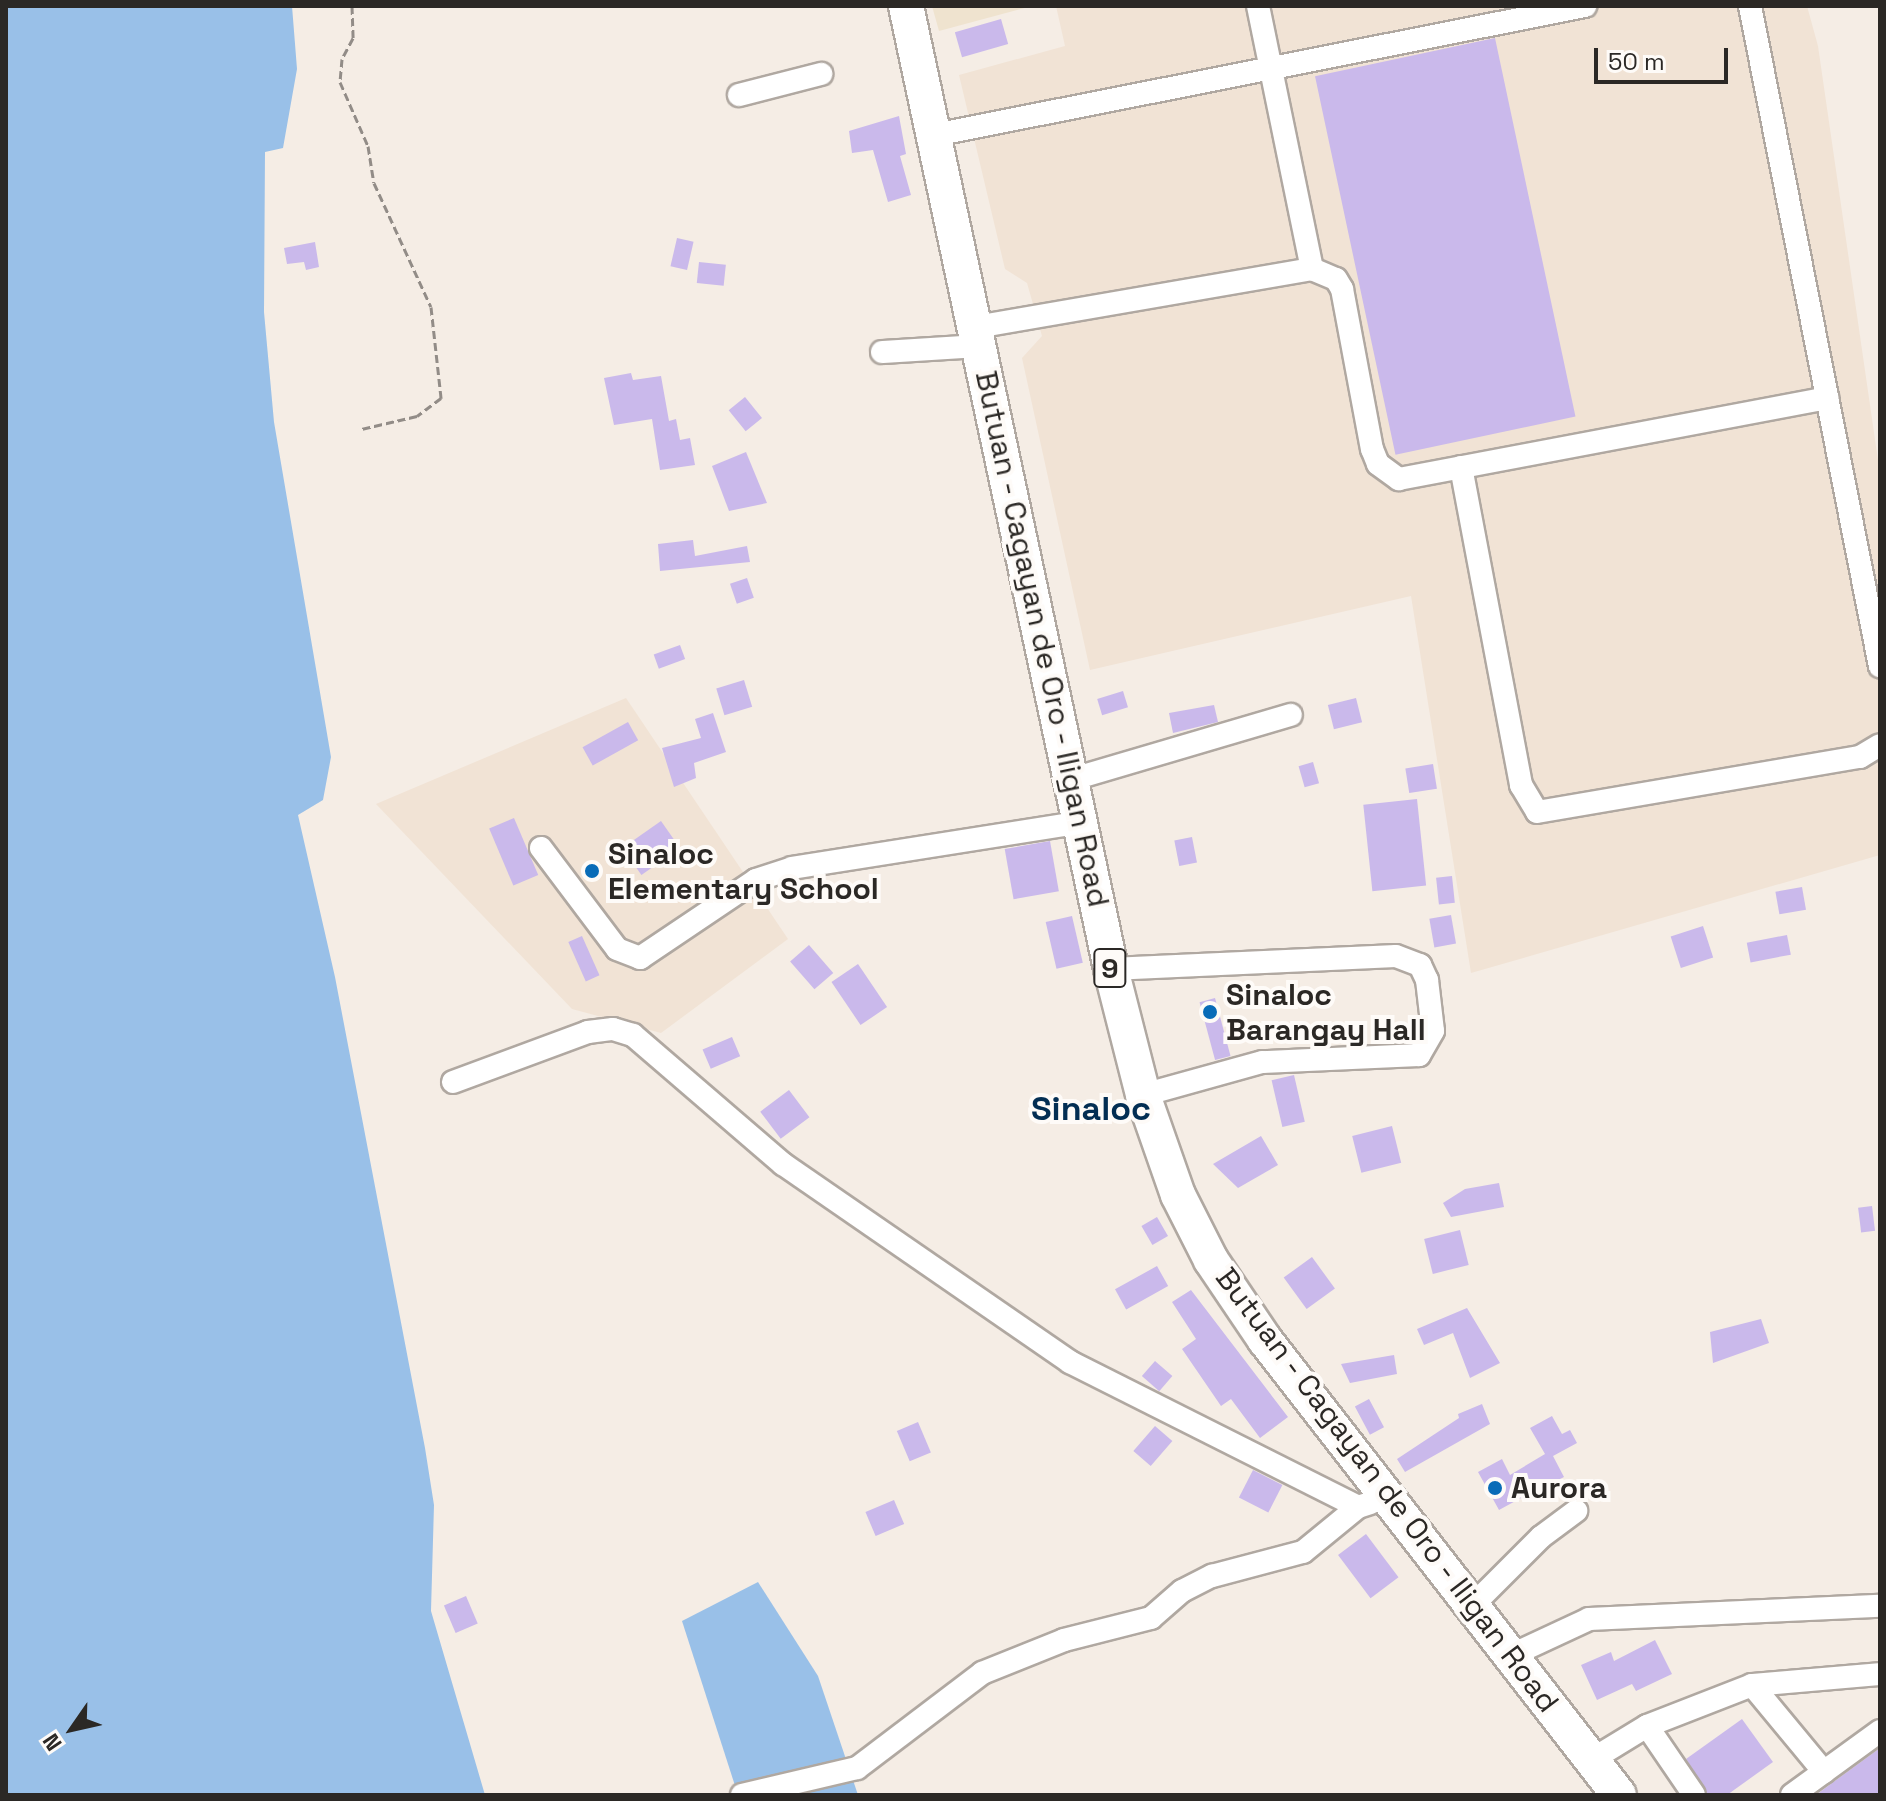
<!DOCTYPE html>
<html>
<head>
<meta charset="utf-8">
<style>
	body { margin:0 }
	#map { position:relative; width:1886px; height:1801px; overflow:hidden; background:#f5ede5; font-family:"Space Grotesk",sans-serif }
	div>[style] { position:absolute }
	[style*='--x'] { left:calc(var(--x)*1px); top:calc(var(--y)*1px); width:calc(var(--w)*1px); rotate:calc(var(--a)*1deg) }
	.commercial>* { inset:0; background:#efe3cf }
	.built>* { inset:0; background:#f1e3d5 }
	.water>* { inset:0; background:#99c0e8 }
	.building>* { inset:0; background:#cab9eb; transform-origin:0 0 }
	.path>* { height:3px; margin-top:-1.5px; transform-origin:0; background:repeating-linear-gradient(90deg,#928c87 0 8px,transparent 0 12px) }
	.roads { filter:drop-shadow(2px 0 #b0a8a1) drop-shadow(-2px 0 #b0a8a1) drop-shadow(0 2px #b0a8a1) drop-shadow(0 -2px #b0a8a1) }
	.minor>* { height:22px; margin:-11px; padding:0 11px; transform-origin:11px; border-radius:11px; background:#fff }
	.highway>* { height:34px; margin:-17px; padding:0 17px; transform-origin:17px; border-radius:17px; background:#fff }
	.dots>* { width:22px; height:22px; translate:-50% -50%; box-sizing:border-box; border:4px solid #fefbf8; border-radius:50% }
	span { translate:-50% -50%; white-space:nowrap; text-align:center; line-height:1.15; -webkit-text-stroke:8px #fefbf8; paint-order:stroke }
	.shield-label span { padding:2px 6px; background:#fefbf8; border:2px solid; border-radius:6px; -webkit-text-stroke-width:0 }
	.shield-label { font-size:28px; color:#2b2825; font-weight:700 }
	.street-label { font-size:30px; color:#2b2825 }
	.poi-label { font-size:30px; color:#2b2825; font-weight:700 }
	.left { translate:0 -50%; text-align:left }
	.quarter-label { font-size:34px; color:#032e53; font-weight:700 }
	.frame { position:absolute; inset:0; border:8px solid #2b2825; pointer-events:none }
	.north { position:absolute; left:32px; top:1689px; width:80px; height:80px; -webkit-text-stroke:6px #fefbf8; paint-order:stroke; rotate:236deg; font-size:22px; font-weight:700; line-height:32px; text-align:center; color:#2b2825 }
	.north::after { content:''; display:block; margin:auto; width:28px; height:36px; background:#2b2825; clip-path:polygon(50% 0,100% 100%,50% 72%,0 100%) }
	.scale { position:absolute; left:1594px; top:48px; width:134px; height:36px; box-sizing:border-box; border:4px solid #2b2825; border-top:0; padding-left:10px; font-size:24px; line-height:28px; white-space:nowrap; color:#2b2825; -webkit-text-stroke:6px #fefbf8; paint-order:stroke }
</style>
</head>
<body>
<div id="map">
	<div class="commercial">
		<i style="clip-path:polygon(932px 6px,1032px 6px,939px 31px)"></i>
	</div>
	<div class="built">
		<i style="clip-path:polygon(1056px 6px,1807px 6px,1818px 46px,1880px 474px,1880px 855px,1471px 973px,1411px 596px,1090px 670px,1022px 358px,1042px 336px,1027px 283px,1005px 269px,959px 75px,1065px 46px)"></i>
		<i style="clip-path:polygon(626px 698px,788px 939px,661px 1033px,572px 1009px,376px 804px)"></i>
	</div>
	<div class="water">
		<i style="clip-path:polygon(6px 6px,292px 6px,297px 69px,283px 148px,265px 152px,264px 312px,274px 422px,331px 757px,323px 800px,298px 815px,335px 977px,425px 1448px,434px 1505px,431px 1611px,485px 1795px,6px 1795px)"></i>
		<i style="clip-path:polygon(758px 1582px,818px 1676px,858px 1795px,738px 1795px,682px 1621px)"></i>
	</div>
	<div class="building">
		<i style="left:1001px;top:19px;width:26px;height:48px;rotate:74deg"></i>
		<i style="left:1495px;top:38px;width:387px;height:184px;rotate:78deg"></i>
		<i style="clip-path:polygon(899px 116px,906px 154px,900px 156px,911px 195px,888px 202px,873px 150px,852px 153px,849px 131px)"></i>
		<i style="left:677px;top:238px;width:17px;height:29px;rotate:13deg"></i>
		<i style="clip-path:polygon(315px 242px,319px 267px,306px 270px,304px 262px,287px 264px,284px 248px)"></i>
		<i style="left:699px;top:262px;width:27px;height:21px;rotate:6deg"></i>
		<i style="clip-path:polygon(631px 373px,633px 380px,661px 376px,669px 421px,676px 419px,680px 440px,690px 438px,695px 465px,660px 470px,652px 419px,614px 425px,604px 378px)"></i>
		<i style="left:745px;top:397px;width:27px;height:21px;rotate:51deg"></i>
		<i style="clip-path:polygon(746px 452px,767px 503px,729px 511px,712px 466px)"></i>
		<i style="clip-path:polygon(693px 540px,695px 556px,747px 546px,750px 562px,660px 571px,658px 544px)"></i>
		<i style="left:747px;top:578px;width:21px;height:18px;rotate:71deg"></i>
		<i style="left:680px;top:645px;width:15px;height:28px;rotate:70deg"></i>
		<i style="left:744px;top:680px;width:28px;height:29px;rotate:73deg"></i>
		<i style="left:1123px;top:691px;width:17px;height:27px;rotate:73deg"></i>
		<i style="left:1356px;top:698px;width:25px;height:29px;rotate:76deg"></i>
		<i style="clip-path:polygon(1214px 705px,1218px 722px,1173px 733px,1169px 713px)"></i>
		<i style="clip-path:polygon(713px 713px,726px 752px,694px 763px,696px 778px,674px 787px,662px 748px,701px 738px,695px 719px)"></i>
		<i style="left:628px;top:722px;width:21px;height:52px;rotate:61deg"></i>
		<i style="left:1313px;top:762px;width:22px;height:15px;rotate:74deg"></i>
		<i style="left:1433px;top:764px;width:25px;height:28px;rotate:81deg"></i>
		<i style="left:1417px;top:799px;width:87px;height:54px;rotate:84deg"></i>
		<i style="left:514px;top:818px;width:62px;height:27px;rotate:67deg"></i>
		<i style="left:661px;top:821px;width:33px;height:47px;rotate:55deg"></i>
		<i style="left:1192px;top:837px;width:26px;height:18px;rotate:79deg"></i>
		<i style="left:1050px;top:841px;width:51px;height:46px;rotate:80deg"></i>
		<i style="left:1452px;top:876px;width:27px;height:16px;rotate:84deg"></i>
		<i style="left:1802px;top:887px;width:23px;height:27px;rotate:80deg"></i>
		<i style="left:1451px;top:915px;width:29px;height:22px;rotate:80deg"></i>
		<i style="left:1072px;top:916px;width:48px;height:27px;rotate:77deg"></i>
		<i style="left:1703px;top:926px;width:33px;height:34px;rotate:72deg"></i>
		<i style="left:1787px;top:935px;width:20px;height:41px;rotate:79deg"></i>
		<i style="left:582px;top:936px;width:43px;height:15px;rotate:66deg"></i>
		<i style="left:809px;top:945px;width:37px;height:25px;rotate:49deg"></i>
		<i style="left:858px;top:964px;width:52px;height:32px;rotate:56deg"></i>
		<i style="left:1215px;top:998px;width:60px;height:16px;rotate:75deg"></i>
		<i style="left:732px;top:1037px;width:21px;height:32px;rotate:67deg"></i>
		<i style="left:1294px;top:1075px;width:48px;height:23px;rotate:77deg"></i>
		<i style="left:789px;top:1090px;width:34px;height:36px;rotate:53deg"></i>
		<i style="left:1392px;top:1126px;width:38px;height:41px;rotate:76deg"></i>
		<i style="clip-path:polygon(1261px 1136px,1278px 1165px,1238px 1188px,1213px 1164px)"></i>
		<i style="clip-path:polygon(1499px 1183px,1504px 1207px,1451px 1217px,1443px 1203px,1465px 1189px)"></i>
		<i style="left:1872px;top:1206px;width:25px;height:14px;rotate:83deg"></i>
		<i style="left:1157px;top:1217px;width:22px;height:18px;rotate:60deg"></i>
		<i style="left:1460px;top:1230px;width:36px;height:37px;rotate:76deg"></i>
		<i style="left:1312px;top:1257px;width:39px;height:35px;rotate:54deg"></i>
		<i style="left:1157px;top:1266px;width:23px;height:48px;rotate:61deg"></i>
		<i style="clip-path:polygon(1191px 1290px,1288px 1417px,1260px 1438px,1231px 1399px,1221px 1406px,1182px 1349px,1196px 1339px,1172px 1302px)"></i>
		<i style="clip-path:polygon(1467px 1308px,1500px 1363px,1470px 1378px,1453px 1333px,1424px 1345px,1417px 1329px)"></i>
		<i style="clip-path:polygon(1761px 1319px,1769px 1343px,1713px 1363px,1710px 1332px)"></i>
		<i style="clip-path:polygon(1394px 1355px,1397px 1374px,1350px 1383px,1341px 1364px)"></i>
		<i style="left:1155px;top:1361px;width:23px;height:20px;rotate:41deg"></i>
		<i style="left:1369px;top:1399px;width:32px;height:16px;rotate:62deg"></i>
		<i style="clip-path:polygon(1482px 1404px,1490px 1424px,1405px 1472px,1397px 1459px,1459px 1418px,1458px 1414px)"></i>
		<i style="clip-path:polygon(1552px 1416px,1562px 1434px,1570px 1430px,1577px 1443px,1553px 1456px,1564px 1477px,1554px 1482px,1557px 1488px,1536px 1500px,1532px 1492px,1499px 1510px,1478px 1472px,1502px 1459px,1510px 1475px,1545px 1454px,1530px 1428px)"></i>
		<i style="left:918px;top:1422px;width:33px;height:23px;rotate:67deg"></i>
		<i style="left:1155px;top:1426px;width:23px;height:33px;rotate:41deg"></i>
		<i style="left:1253px;top:1470px;width:33px;height:31px;rotate:27deg"></i>
		<i style="left:894px;top:1500px;width:26px;height:31px;rotate:67deg"></i>
		<i style="left:1366px;top:1534px;width:54px;height:35px;rotate:53deg"></i>
		<i style="left:466px;top:1596px;width:30px;height:24px;rotate:67deg"></i>
		<i style="clip-path:polygon(1655px 1640px,1672px 1674px,1636px 1691px,1632px 1684px,1597px 1700px,1581px 1665px,1611px 1652px,1614px 1661px)"></i>
		<i style="clip-path:polygon(1742px 1719px,1773px 1762px,1727px 1795px,1708px 1795px,1686px 1759px)"></i>
		<i style="clip-path:polygon(1880px 1748px,1880px 1795px,1816px 1795px,1832px 1783px)"></i>
	</div>
	<div class="path">
		<i style="--x:352;--y:6;--w:32;--a:88"></i>
		<i style="--x:353;--y:38;--w:24;--a:118"></i>
		<i style="--x:342;--y:59;--w:23;--a:95"></i>
		<i style="--x:340;--y:82;--w:70;--a:66.4"></i>
		<i style="--x:368;--y:146;--w:37;--a:81"></i>
		<i style="--x:374;--y:183;--w:136;--a:65.3"></i>
		<i style="--x:431;--y:307;--w:92;--a:83.7"></i>
		<i style="--x:441;--y:398;--w:30;--a:143"></i>
		<i style="--x:417;--y:416;--w:57;--a:166.9"></i>
	</div>
	<div class="roads">
		<div class="minor">
			<i style="--x:1750;--y:6;--w:673;--a:78.86"></i>
			<i style="--x:739;--y:95;--w:85;--a:-14.4"></i>
			<i style="--x:934;--y:135;--w:664;--a:-11.21"></i>
			<i style="--x:1312;--y:269;--w:26;--a:23"></i>
			<i style="--x:1336;--y:279;--w:12;--a:59"></i>
			<i style="--x:1342;--y:289;--w:163;--a:79.4"></i>
			<i style="--x:1372;--y:449;--w:16;--a:68"></i>
			<i style="--x:1378;--y:464;--w:26;--a:36"></i>
			<i style="--x:1399;--y:479;--w:436;--a:-10.7"></i>
			<i style="--x:976;--y:327;--w:341;--a:-9.8"></i>
			<i style="--x:1312;--y:269;--w:268;--a:-101.6"></i>
			<i style="--x:882;--y:352;--w:98;--a:-3.5"></i>
			<i style="--x:1461;--y:467;--w:324;--a:79.3"></i>
			<i style="--x:1521;--y:785;--w:31;--a:59"></i>
			<i style="--x:1537;--y:812;--w:328;--a:-9.7"></i>
			<i style="--x:1860;--y:757;--w:23;--a:-31"></i>
			<i style="--x:1073;--y:779;--w:227;--a:-16.4"></i>
			<i style="--x:541;--y:848;--w:126;--a:53"></i>
			<i style="--x:617;--y:949;--w:25;--a:21"></i>
			<i style="--x:640;--y:958;--w:140;--a:-33.9"></i>
			<i style="--x:756;--y:880;--w:38;--a:-18"></i>
			<i style="--x:792;--y:868;--w:294;--a:-9"></i>
			<i style="--x:1111;--y:969;--w:285;--a:-2.6"></i>
			<i style="--x:1396;--y:956;--w:26;--a:21"></i>
			<i style="--x:1420;--y:965;--w:17;--a:65"></i>
			<i style="--x:1427;--y:980;--w:51;--a:83.3"></i>
			<i style="--x:1433;--y:1031;--w:28;--a:120"></i>
			<i style="--x:1419;--y:1055;--w:157;--a:177.4"></i>
			<i style="--x:1262;--y:1062;--w:123;--a:164.5"></i>
			<i style="--x:453;--y:1082;--w:144;--a:-20.3"></i>
			<i style="--x:588;--y:1032;--w:25;--a:-7"></i>
			<i style="--x:613;--y:1029;--w:21;--a:17"></i>
			<i style="--x:633;--y:1035;--w:198;--a:40.7"></i>
			<i style="--x:783;--y:1164;--w:349;--a:34.6"></i>
			<i style="--x:1070;--y:1362;--w:322;--a:26.7"></i>
			<i style="--x:1475;--y:1603;--w:93;--a:-45"></i>
			<i style="--x:1541;--y:1537;--w:44;--a:-36.6"></i>
			<i style="--x:1514;--y:1654;--w:83;--a:-25"></i>
			<i style="--x:1589;--y:1619;--w:291;--a:-2.6"></i>
			<i style="--x:1752;--y:1685;--w:128;--a:-4.9"></i>
			<i style="--x:1647;--y:1726;--w:83;--a:55.7"></i>
			<i style="--x:1593;--y:1759;--w:63;--a:-31.4"></i>
			<i style="--x:1647;--y:1726;--w:113;--a:-21.3"></i>
			<i style="--x:1752;--y:1685;--w:113;--a:50.4"></i>
			<i style="--x:742;--y:1795;--w:118;--a:-13.2"></i>
			<i style="--x:857;--y:1768;--w:157;--a:-37.2"></i>
			<i style="--x:982;--y:1673;--w:88;--a:-21.9"></i>
			<i style="--x:1064;--y:1640;--w:90;--a:-14.2"></i>
			<i style="--x:1151;--y:1618;--w:41;--a:-41.1"></i>
			<i style="--x:1182;--y:1591;--w:34;--a:-27"></i>
			<i style="--x:1212;--y:1576;--w:94;--a:-14.8"></i>
			<i style="--x:1303;--y:1552;--w:71;--a:-39.3"></i>
			<i style="--x:1358;--y:1507;--w:13;--a:-18"></i>
			<i style="--x:1792;--y:1795;--w:109;--a:-36"></i>
		</div>
		<div class="highway">
			<i style="--x:906;--y:6;--w:985;--a:77.98"></i>
			<i style="--x:1111;--y:969;--w:130;--a:75.7"></i>
			<i style="--x:1143;--y:1095;--w:106;--a:70.7"></i>
			<i style="--x:1178;--y:1195;--w:73;--a:63.1"></i>
			<i style="--x:1211;--y:1260;--w:97;--a:56"></i>
			<i style="--x:1265;--y:1340;--w:576;--a:52.12"></i>
		</div>
	</div>
	<div class="dots">
		<i style="left:592px;top:871px;background:#096cb8"></i>
		<i style="left:1210px;top:1012px;background:#096cb8"></i>
		<i style="left:1495px;top:1488px;background:#096cb8"></i>
	</div>
	<div class="shield-label">
		<span style="left:1110px;top:968px">9</span>
	</div>
	<div class="street-label">
		<span style="left:1042px;top:639px;rotate:78deg">Butuan - Cagayan de Oro - Iligan Road</span>
		<span style="left:1387px;top:1490px;rotate:53deg">Butuan - Cagayan de Oro - Iligan Road</span>
	</div>
	<div class="poi-label">
		<span class="left" style="left:608px;top:871px">Sinaloc<br>Elementary School</span>
		<span class="left" style="left:1226px;top:1012px">Sinaloc<br>Barangay Hall</span>
		<span class="left" style="left:1511px;top:1488px">Aurora</span>
	</div>
	<div class="quarter-label">
		<span style="left:1091px;top:1109px">Sinaloc</span>
	</div>
	<div class="frame"></div>
	<div class="north">N</div>
	<div class="scale">50 m</div>
</div>
</body>
</html>
